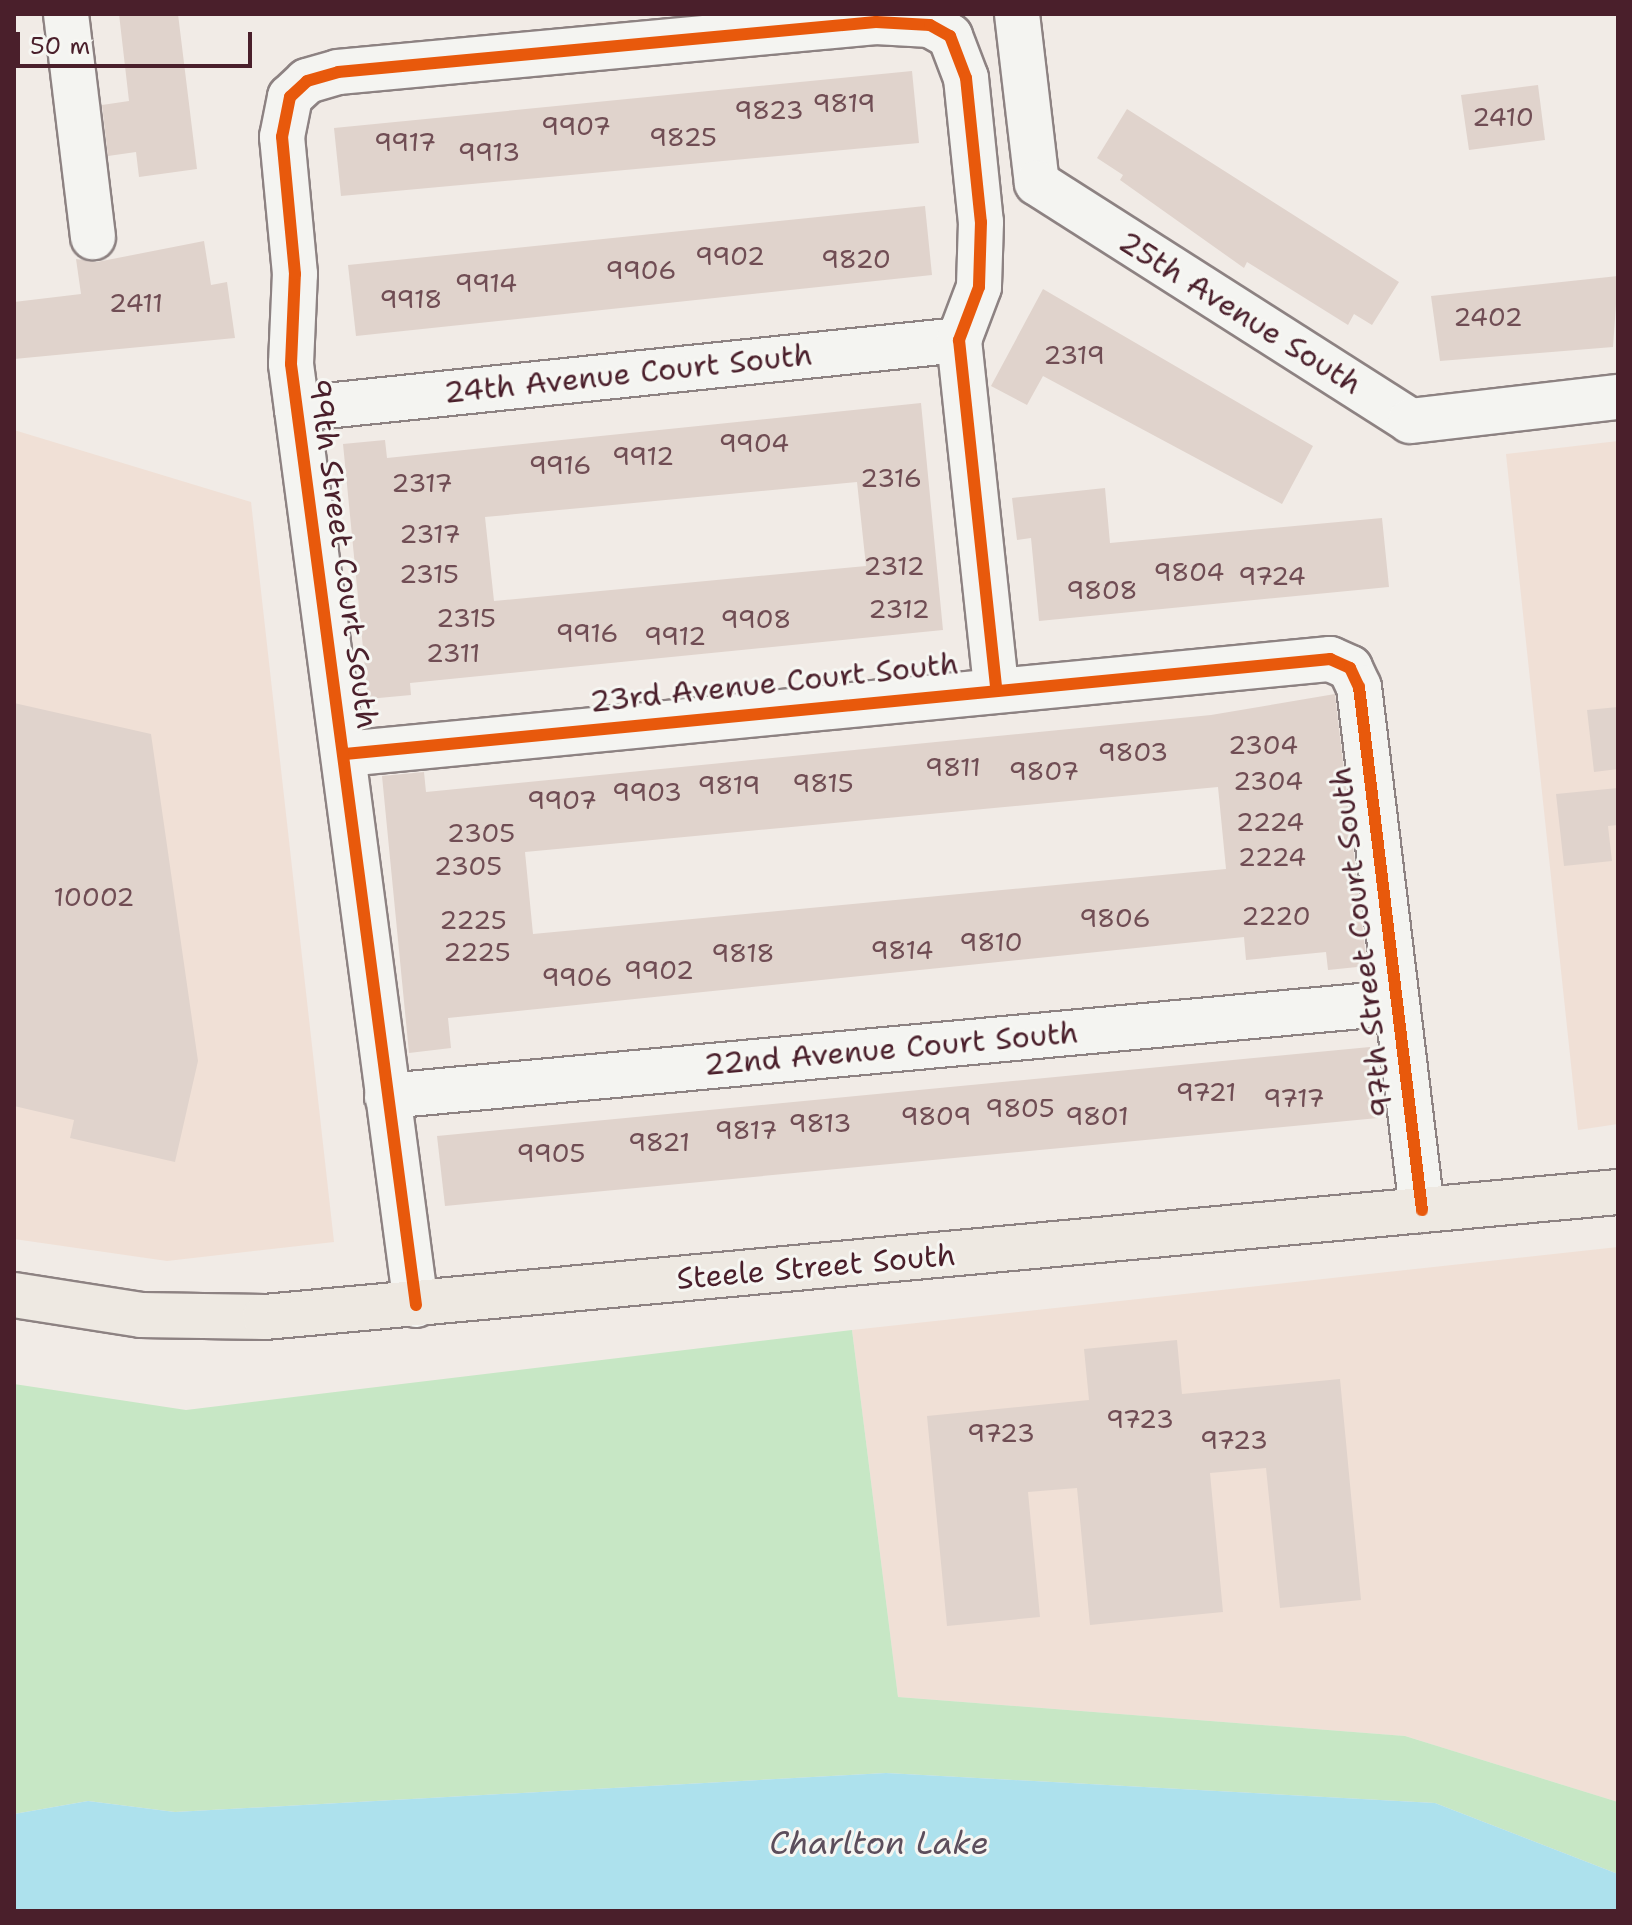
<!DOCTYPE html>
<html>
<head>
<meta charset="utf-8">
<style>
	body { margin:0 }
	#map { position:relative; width:1632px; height:1925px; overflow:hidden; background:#f1ebe6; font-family:"Shantell Sans",sans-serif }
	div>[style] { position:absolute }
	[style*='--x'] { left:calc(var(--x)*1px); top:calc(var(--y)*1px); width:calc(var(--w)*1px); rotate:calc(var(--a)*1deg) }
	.built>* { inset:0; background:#f0e0d6 }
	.green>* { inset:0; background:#c7e7c5 }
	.water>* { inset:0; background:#ade1ed }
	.building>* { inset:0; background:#e0d3cc }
	.roads { filter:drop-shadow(2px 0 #8d8282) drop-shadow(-2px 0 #8d8282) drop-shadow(0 2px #8d8282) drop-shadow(0 -2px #8d8282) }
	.minor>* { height:44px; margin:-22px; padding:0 22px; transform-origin:22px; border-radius:22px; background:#f4f4f1 }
	.major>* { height:44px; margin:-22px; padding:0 22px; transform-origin:22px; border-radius:22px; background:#eee9e2 }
	.cycleway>* { height:12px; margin:-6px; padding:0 6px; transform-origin:6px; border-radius:6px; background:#e8590c }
	span { translate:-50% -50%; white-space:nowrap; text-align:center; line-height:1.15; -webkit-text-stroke:6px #f6f6f2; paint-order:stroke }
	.number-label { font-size:26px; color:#704d54 }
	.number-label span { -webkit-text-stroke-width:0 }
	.street-label { font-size:30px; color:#4a1f2b }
	.water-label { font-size:32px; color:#5c4e5c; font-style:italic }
	.frame { position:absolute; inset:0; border:16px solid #4a1f2b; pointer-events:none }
	.scale { position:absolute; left:16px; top:32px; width:236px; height:36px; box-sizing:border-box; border:4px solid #4a1f2b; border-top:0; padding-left:10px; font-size:24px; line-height:28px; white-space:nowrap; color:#4a1f2b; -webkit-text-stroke:6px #f6f6f2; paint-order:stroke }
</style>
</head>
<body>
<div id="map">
	<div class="built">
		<i style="clip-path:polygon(14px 430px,251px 502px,334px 1242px,167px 1261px,14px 1239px)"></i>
		<i style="clip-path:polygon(1618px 441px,1618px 1124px,1578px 1130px,1506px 454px)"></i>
		<i style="clip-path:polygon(1618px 1247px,1618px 1802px,1405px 1736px,898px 1697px,852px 1330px)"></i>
	</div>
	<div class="green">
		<i style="clip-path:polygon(852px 1330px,898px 1697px,1405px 1736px,1618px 1802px,1618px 1874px,1435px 1803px,886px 1773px,175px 1812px,88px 1801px,14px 1814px,14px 1384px,186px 1410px)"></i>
	</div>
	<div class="water">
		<i style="clip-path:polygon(886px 1773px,1435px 1803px,1618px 1874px,1618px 1911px,14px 1911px,14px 1814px,88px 1801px,175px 1812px)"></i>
	</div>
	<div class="building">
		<i style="clip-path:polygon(119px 14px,178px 14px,197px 169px,139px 177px,136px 152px,108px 156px,102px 105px,129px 101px)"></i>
		<i style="clip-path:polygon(912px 71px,919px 143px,341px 196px,334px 128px)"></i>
		<i style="clip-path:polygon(1538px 85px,1545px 140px,1469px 150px,1461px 95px)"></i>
		<i style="clip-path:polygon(1127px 109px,1399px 282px,1372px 325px,1354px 314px,1348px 325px,1247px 262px,1244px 268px,1120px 180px,1123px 175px,1097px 158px)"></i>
		<i style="clip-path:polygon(925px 206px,932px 275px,356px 336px,348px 265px)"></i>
		<i style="clip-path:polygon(204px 241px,211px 285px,227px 282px,235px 338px,14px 359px,14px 302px,81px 294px,76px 259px,97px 262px)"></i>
		<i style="clip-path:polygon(1618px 276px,1613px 347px,1440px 361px,1431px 296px)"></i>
		<i style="clip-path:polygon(1043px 289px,1313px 446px,1282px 504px,1043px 376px,1027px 405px,991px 386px)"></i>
		<i style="clip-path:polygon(evenodd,921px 403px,943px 630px,410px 683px,411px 695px,368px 699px,343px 444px,385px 440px,387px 458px,921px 403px,857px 482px,866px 566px,494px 601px,485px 517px,857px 482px)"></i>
		<i style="clip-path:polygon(1105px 488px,1110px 543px,1382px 518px,1389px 587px,1039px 621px,1031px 538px,1017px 540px,1012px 498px)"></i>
		<i style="clip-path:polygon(evenodd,1335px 694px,1367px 966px,1328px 970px,1326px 952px,1246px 960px,1244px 937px,448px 1018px,451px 1048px,409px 1053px,382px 776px,424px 772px,426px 792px,1211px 715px,1335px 694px,1218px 787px,1226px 869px,533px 934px,525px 852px,1218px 787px)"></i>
		<i style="clip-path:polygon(14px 703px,151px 734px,198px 1061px,175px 1162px,70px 1138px,74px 1120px,14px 1106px)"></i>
		<i style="clip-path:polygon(1618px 707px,1618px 769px,1594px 772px,1587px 710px)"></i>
		<i style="clip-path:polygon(1618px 788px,1618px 825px,1608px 826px,1612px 861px,1564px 866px,1556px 794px)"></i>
		<i style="clip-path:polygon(1370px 1047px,1378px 1118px,445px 1206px,437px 1136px)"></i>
		<i style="clip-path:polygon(1177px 1340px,1182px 1394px,1340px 1379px,1361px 1600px,1280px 1608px,1266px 1468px,1210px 1473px,1223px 1612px,1090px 1625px,1077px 1488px,1028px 1492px,1040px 1617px,947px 1626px,927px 1416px,1089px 1400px,1084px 1349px)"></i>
	</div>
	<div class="roads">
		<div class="minor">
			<i style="--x:66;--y:14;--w:225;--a:83.1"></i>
			<i style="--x:1017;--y:14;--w:170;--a:83.3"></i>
			<i style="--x:1037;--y:183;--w:442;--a:32.5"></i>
			<i style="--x:1410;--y:421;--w:209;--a:-6.6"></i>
			<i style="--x:297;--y:409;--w:666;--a:-5.95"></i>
			<i style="--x:345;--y:754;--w:990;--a:-5.51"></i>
			<i style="--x:1330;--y:659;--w:22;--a:24"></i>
			<i style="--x:1350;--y:668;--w:21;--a:65"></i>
			<i style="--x:1359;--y:687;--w:527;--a:83.13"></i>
			<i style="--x:387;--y:1096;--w:1011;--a:-5.28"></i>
			<i style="--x:416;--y:1305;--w:949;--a:-97.57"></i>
			<i style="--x:291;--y:364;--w:90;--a:-87.5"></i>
			<i style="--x:295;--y:274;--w:138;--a:-95.4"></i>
			<i style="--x:282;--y:137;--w:41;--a:-78.7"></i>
			<i style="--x:290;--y:97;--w:23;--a:-43"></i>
			<i style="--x:307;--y:81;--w:32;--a:-16"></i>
			<i style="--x:338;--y:72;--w:540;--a:-5.31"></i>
			<i style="--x:876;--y:22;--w:54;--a:3.2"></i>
			<i style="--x:930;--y:25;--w:23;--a:29"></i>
			<i style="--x:950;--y:36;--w:45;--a:69.1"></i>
			<i style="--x:966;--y:78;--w:145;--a:84.1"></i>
			<i style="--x:981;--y:222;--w:65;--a:91.8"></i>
			<i style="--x:979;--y:287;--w:57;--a:110.7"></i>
			<i style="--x:959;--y:340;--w:348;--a:83.9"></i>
		</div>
		<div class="major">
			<i style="--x:14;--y:1295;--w:129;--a:8.9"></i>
			<i style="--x:141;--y:1315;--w:124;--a:0.9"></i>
			<i style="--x:265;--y:1317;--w:1359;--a:-5.28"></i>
		</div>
	</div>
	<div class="cycleway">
		<i style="--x:345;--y:754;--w:990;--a:-5.51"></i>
		<i style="--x:1330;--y:659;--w:22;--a:24"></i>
		<i style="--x:1350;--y:668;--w:21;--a:65"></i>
		<i style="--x:1359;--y:687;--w:527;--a:83.13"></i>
		<i style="--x:416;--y:1305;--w:949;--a:-97.57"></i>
		<i style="--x:291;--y:364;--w:90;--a:-87.5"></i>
		<i style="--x:295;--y:274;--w:138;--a:-95.4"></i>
		<i style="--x:282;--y:137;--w:41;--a:-78.7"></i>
		<i style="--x:290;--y:97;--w:23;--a:-43"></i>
		<i style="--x:307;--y:81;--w:32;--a:-16"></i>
		<i style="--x:338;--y:72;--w:540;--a:-5.31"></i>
		<i style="--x:876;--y:22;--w:54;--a:3.2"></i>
		<i style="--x:930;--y:25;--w:23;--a:29"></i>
		<i style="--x:950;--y:36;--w:45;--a:69.1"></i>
		<i style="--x:966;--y:78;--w:145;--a:84.1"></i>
		<i style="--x:981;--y:222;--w:65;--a:91.8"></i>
		<i style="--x:979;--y:287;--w:57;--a:110.7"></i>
		<i style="--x:959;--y:340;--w:348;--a:83.9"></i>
	</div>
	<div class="number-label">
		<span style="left:844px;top:103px">9819</span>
		<span style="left:769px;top:110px">9823</span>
		<span style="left:1503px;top:117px">2410</span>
		<span style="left:576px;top:126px">9907</span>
		<span style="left:683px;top:137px">9825</span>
		<span style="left:405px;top:142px">9917</span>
		<span style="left:489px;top:152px">9913</span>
		<span style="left:730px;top:256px">9902</span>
		<span style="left:856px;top:259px">9820</span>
		<span style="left:641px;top:270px">9906</span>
		<span style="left:486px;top:283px">9914</span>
		<span style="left:411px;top:299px">9918</span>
		<span style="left:136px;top:303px">2411</span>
		<span style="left:1488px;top:317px">2402</span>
		<span style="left:1074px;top:355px">2319</span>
		<span style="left:754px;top:443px">9904</span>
		<span style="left:643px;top:456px">9912</span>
		<span style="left:560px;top:465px">9916</span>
		<span style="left:891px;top:478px">2316</span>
		<span style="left:422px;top:483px">2317</span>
		<span style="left:430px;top:534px">2317</span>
		<span style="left:894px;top:566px">2312</span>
		<span style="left:1189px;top:572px">9804</span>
		<span style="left:429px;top:574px">2315</span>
		<span style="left:1272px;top:576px">9724</span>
		<span style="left:1102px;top:590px">9808</span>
		<span style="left:899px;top:609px">2312</span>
		<span style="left:466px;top:618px">2315</span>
		<span style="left:756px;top:619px">9908</span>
		<span style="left:587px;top:633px">9916</span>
		<span style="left:675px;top:636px">9912</span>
		<span style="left:453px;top:653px">2311</span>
		<span style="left:1263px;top:745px">2304</span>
		<span style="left:1133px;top:752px">9803</span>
		<span style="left:953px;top:767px">9811</span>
		<span style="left:1044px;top:771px">9807</span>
		<span style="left:1268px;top:781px">2304</span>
		<span style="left:823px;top:783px">9815</span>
		<span style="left:729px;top:785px">9819</span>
		<span style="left:647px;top:792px">9903</span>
		<span style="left:562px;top:800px">9907</span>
		<span style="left:1270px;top:822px">2224</span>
		<span style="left:481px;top:833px">2305</span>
		<span style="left:1272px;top:857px">2224</span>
		<span style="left:468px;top:866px">2305</span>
		<span style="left:94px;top:897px">10002</span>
		<span style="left:1276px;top:916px">2220</span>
		<span style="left:1115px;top:918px">9806</span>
		<span style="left:473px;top:920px">2225</span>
		<span style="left:991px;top:942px">9810</span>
		<span style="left:902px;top:950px">9814</span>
		<span style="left:477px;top:952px">2225</span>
		<span style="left:743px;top:953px">9818</span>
		<span style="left:659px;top:970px">9902</span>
		<span style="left:577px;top:977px">9906</span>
		<span style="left:1206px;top:1092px">9721</span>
		<span style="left:1294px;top:1098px">9717</span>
		<span style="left:1020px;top:1108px">9805</span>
		<span style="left:936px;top:1116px">9809</span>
		<span style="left:1097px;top:1116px">9801</span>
		<span style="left:820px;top:1123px">9813</span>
		<span style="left:746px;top:1130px">9817</span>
		<span style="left:659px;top:1142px">9821</span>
		<span style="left:551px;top:1153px">9905</span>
		<span style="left:1140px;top:1419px">9723</span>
		<span style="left:1001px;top:1433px">9723</span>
		<span style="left:1234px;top:1440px">9723</span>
	</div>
	<div class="street-label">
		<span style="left:1240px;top:313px;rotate:32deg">25th Avenue South</span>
		<span style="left:628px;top:374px;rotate:-6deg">24th Avenue Court South</span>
		<span style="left:343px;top:554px;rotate:82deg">99th Street Court South</span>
		<span style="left:774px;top:683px;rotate:-6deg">23rd Avenue Court South</span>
		<span style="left:1362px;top:942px;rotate:-97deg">97th Street Court South</span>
		<span style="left:891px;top:1049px;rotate:-5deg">22nd Avenue Court South</span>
		<span style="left:816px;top:1267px;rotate:-5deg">Steele Street South</span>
	</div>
	<div class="water-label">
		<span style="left:879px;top:1843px">Charlton Lake</span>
	</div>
	<div class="frame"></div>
	<div class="scale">50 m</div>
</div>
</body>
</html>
